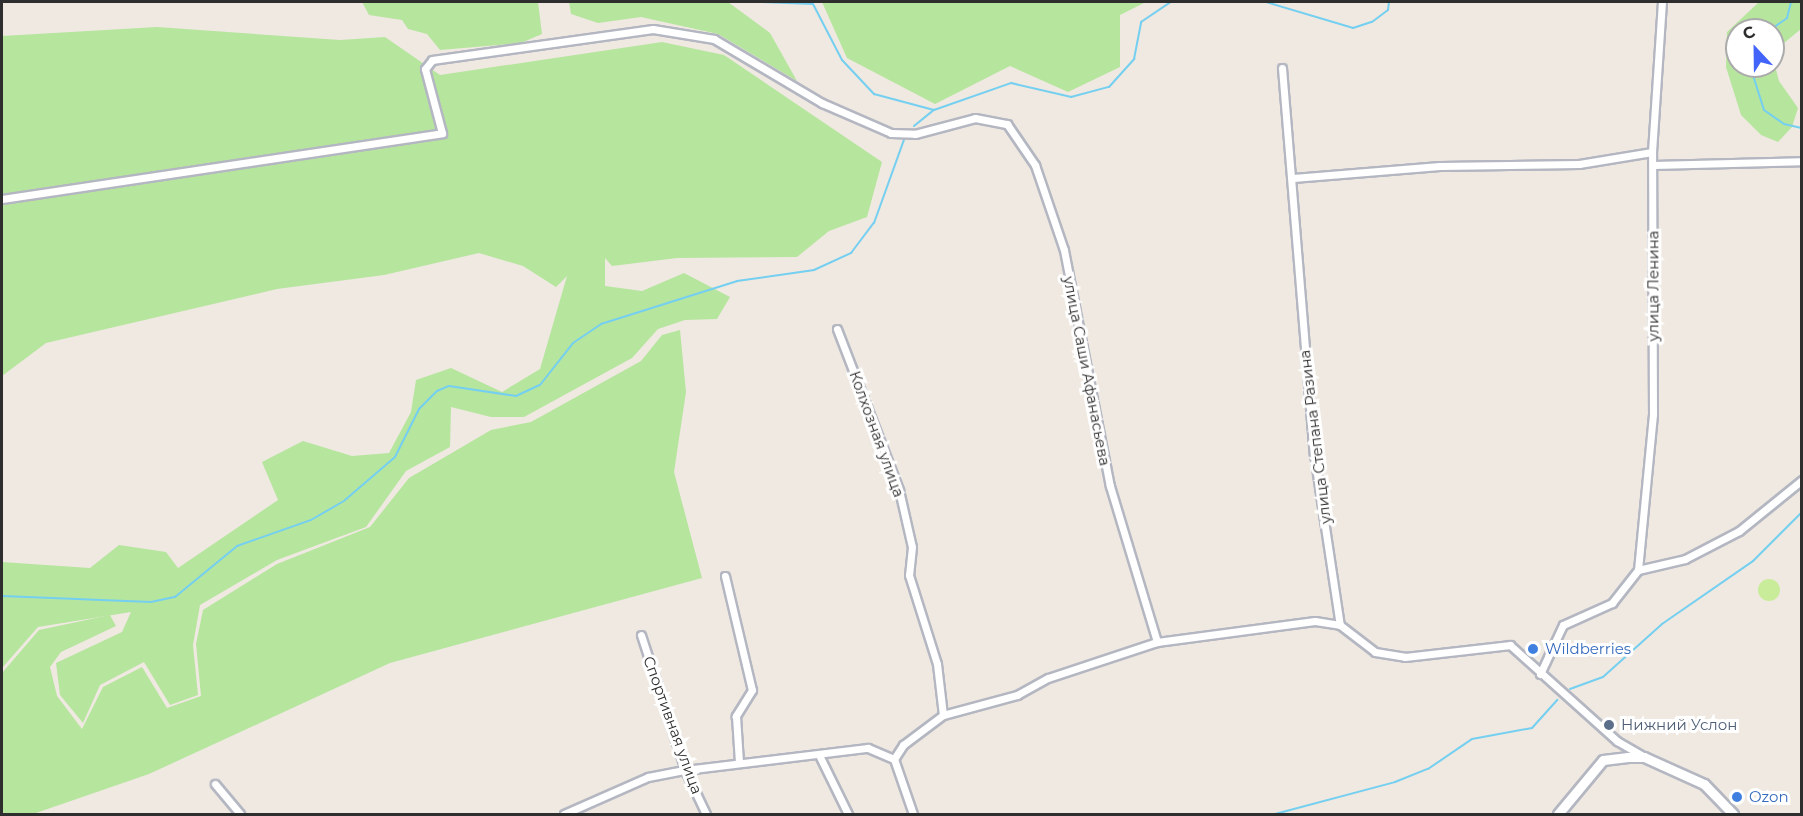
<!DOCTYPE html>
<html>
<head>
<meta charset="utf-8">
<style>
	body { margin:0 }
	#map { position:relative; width:1803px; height:816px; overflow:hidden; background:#efe9e1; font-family:Montserrat,sans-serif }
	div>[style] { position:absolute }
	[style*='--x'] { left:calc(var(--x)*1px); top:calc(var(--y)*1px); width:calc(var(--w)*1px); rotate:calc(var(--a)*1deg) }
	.green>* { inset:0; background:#b6e59e }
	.pitch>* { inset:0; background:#c9ec9a }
	.round { border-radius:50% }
	.stream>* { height:2px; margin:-1px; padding:0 1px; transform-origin:1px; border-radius:1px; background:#75cff0 }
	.roads { filter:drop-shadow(2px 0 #b4b7c1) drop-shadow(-2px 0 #b4b7c1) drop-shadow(0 2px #b4b7c1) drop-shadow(0 -2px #b4b7c1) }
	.street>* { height:7px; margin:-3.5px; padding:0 3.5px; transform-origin:3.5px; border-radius:3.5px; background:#fff }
	.secondary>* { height:9px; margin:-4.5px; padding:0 4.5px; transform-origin:4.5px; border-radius:4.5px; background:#fff }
	.dots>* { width:16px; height:16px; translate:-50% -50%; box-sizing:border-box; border:3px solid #fff; border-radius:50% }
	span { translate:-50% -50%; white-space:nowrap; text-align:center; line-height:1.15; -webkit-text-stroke:6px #fff; paint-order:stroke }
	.street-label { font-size:15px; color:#2e2e2e }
	.shop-label { font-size:15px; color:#366cbe }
	.left { translate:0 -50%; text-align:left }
	.service-label { font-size:15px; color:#4e5e75 }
	.frame { position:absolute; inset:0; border:3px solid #2e2e2e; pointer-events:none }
	.north { position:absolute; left:1725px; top:18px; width:60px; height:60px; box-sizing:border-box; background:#fff; border:2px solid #ababab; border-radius:50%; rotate:338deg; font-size:16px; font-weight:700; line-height:24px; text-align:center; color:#2e2e2e }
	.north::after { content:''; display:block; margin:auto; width:21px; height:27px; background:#4264fb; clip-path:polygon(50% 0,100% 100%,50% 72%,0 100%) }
</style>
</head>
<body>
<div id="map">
	<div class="green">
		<i style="clip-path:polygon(362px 2px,538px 2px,542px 34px,521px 43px,440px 50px,427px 34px,408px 29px,402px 20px,369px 15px)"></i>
		<i style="clip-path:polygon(569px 2px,728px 2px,770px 33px,797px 81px,718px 34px,641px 17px,598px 23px,571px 14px)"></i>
		<i style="clip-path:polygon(822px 2px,1146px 2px,1120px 15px,1120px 67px,1068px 92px,1010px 66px,935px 104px,847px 58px)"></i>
		<i style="clip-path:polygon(evenodd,1759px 2px,1801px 2px,1801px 29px,1784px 43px,1774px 62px,1779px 81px,1798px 108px,1792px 127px,1778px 142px,1761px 135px,1741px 115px,1726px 67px,1727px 32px,1759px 2px,1737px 30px,1773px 30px,1773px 66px,1737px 66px,1737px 30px)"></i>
		<i style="clip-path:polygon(157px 27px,340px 40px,385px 37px,440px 75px,662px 42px,724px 55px,882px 162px,867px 217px,829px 231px,797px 257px,677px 258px,612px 266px,605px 258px,605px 286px,642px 291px,684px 273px,730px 297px,717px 319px,685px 320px,658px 329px,632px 358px,524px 417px,491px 417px,451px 407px,450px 447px,406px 471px,366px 527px,277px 560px,200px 605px,193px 645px,198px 695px,170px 705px,144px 662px,100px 685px,83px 723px,60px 695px,56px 663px,122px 632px,131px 612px,38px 627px,2px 668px,2px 562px,90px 568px,119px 545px,166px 552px,178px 568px,278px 500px,262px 462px,303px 441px,352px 456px,389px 453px,411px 412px,416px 380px,451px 368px,502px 392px,540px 369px,567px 276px,556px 287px,523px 266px,479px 253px,384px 275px,277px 289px,46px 343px,2px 376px,2px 36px)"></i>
		<i style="clip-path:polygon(680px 330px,686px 392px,674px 472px,702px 578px,390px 663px,149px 774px,33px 814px,2px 814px,2px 673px,39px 630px,110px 615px,116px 626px,61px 652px,50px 667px,57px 696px,82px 729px,103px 687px,142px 667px,167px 708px,201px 696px,196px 644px,203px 610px,277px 564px,370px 527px,409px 478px,491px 430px,531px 422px,641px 361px,662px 335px)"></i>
	</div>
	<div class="pitch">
		<i class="round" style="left:1758px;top:579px;width:22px;height:22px"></i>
	</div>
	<div class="stream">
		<i style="--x:761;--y:2;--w:52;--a:2.2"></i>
		<i style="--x:813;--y:4;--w:63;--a:62.6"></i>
		<i style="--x:842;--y:60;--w:47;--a:46.7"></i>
		<i style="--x:874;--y:94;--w:62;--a:14.9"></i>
		<i style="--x:934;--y:110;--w:82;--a:-19.3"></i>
		<i style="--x:1011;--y:83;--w:62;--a:13.1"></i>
		<i style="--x:1071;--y:97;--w:39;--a:-15"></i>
		<i style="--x:1109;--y:87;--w:38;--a:-48"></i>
		<i style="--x:1134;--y:59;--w:38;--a:-79"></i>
		<i style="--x:1141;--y:22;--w:36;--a:-34"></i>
		<i style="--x:1266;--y:2;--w:91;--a:16.6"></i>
		<i style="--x:1353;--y:28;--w:20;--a:-18"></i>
		<i style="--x:1372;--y:22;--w:20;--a:-37"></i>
		<i style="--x:1388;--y:10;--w:8;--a:-83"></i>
		<i style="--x:1770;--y:30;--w:21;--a:-35"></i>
		<i style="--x:1787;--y:18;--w:16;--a:-76"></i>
		<i style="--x:1750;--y:66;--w:46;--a:72.3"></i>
		<i style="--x:1764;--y:110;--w:24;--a:35"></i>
		<i style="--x:1784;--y:124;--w:18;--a:13"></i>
		<i style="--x:914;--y:126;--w:26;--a:-39"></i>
		<i style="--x:2;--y:596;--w:149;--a:2.3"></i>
		<i style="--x:151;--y:602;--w:25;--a:-12"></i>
		<i style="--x:175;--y:597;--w:80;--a:-39.4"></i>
		<i style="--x:237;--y:546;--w:78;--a:-19.4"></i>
		<i style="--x:311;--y:520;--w:39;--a:-30"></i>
		<i style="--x:345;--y:500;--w:66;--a:-40.7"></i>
		<i style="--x:395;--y:457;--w:54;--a:-63.4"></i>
		<i style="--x:419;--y:409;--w:25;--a:-45"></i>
		<i style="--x:437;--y:391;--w:13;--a:-23"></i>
		<i style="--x:449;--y:386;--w:68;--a:8.5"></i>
		<i style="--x:516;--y:396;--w:26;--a:-25"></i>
		<i style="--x:540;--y:385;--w:53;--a:-51.8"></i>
		<i style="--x:573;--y:343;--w:34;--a:-34"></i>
		<i style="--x:601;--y:324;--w:143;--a:-17.5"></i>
		<i style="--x:737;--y:281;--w:78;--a:-8.1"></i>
		<i style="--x:814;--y:270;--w:41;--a:-24.7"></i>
		<i style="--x:851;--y:253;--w:38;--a:-53"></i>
		<i style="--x:874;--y:223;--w:91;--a:-70.2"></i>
		<i style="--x:1570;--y:689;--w:35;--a:-20"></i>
		<i style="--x:1603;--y:677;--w:79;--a:-41.9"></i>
		<i style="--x:1662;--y:624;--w:111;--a:-34.7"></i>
		<i style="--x:1753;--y:561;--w:69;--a:-45"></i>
		<i style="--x:1275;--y:814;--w:124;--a:-14.9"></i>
		<i style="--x:1395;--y:782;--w:35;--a:-22"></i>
		<i style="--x:1428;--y:769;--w:53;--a:-34.3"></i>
		<i style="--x:1472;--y:739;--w:61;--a:-10.4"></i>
		<i style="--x:1532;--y:728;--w:38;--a:-48"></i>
	</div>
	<div class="roads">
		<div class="street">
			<i style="--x:1282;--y:68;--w:387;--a:85.3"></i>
			<i style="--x:1314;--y:454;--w:173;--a:81.4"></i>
			<i style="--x:1340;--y:625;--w:44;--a:37.6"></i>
			<i style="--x:1375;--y:652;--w:30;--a:9"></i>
			<i style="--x:1405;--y:657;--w:106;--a:-6.5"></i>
			<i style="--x:1510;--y:645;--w:144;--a:41.9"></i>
			<i style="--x:1617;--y:741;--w:30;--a:30"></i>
			<i style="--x:1653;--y:165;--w:149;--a:-1.5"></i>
			<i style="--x:1293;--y:178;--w:147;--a:-4.7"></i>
			<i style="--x:1440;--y:166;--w:139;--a:-0.8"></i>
			<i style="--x:1579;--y:164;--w:74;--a:-9.3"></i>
			<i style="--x:2;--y:199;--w:445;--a:-8.5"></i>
			<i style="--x:442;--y:133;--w:66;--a:-104.9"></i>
			<i style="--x:425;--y:69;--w:11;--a:-52"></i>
			<i style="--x:432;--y:60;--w:223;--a:-8"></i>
			<i style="--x:653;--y:29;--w:62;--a:9.3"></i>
			<i style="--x:714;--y:39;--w:126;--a:30.7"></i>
			<i style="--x:822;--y:103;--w:75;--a:23.5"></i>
			<i style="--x:891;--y:133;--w:24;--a:2"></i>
			<i style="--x:915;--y:134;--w:62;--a:-14.9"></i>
			<i style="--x:975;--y:118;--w:33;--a:11"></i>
			<i style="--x:1007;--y:124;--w:50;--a:55.7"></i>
			<i style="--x:1035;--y:165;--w:90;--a:71.2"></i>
			<i style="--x:1064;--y:250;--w:240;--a:79"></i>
			<i style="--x:1110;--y:486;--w:163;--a:73.2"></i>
			<i style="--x:837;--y:329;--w:173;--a:68.9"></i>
			<i style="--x:899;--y:490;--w:58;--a:77.2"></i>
			<i style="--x:912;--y:547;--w:28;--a:96"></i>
			<i style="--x:909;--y:575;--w:93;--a:72.5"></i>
			<i style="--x:937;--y:664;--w:51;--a:83.3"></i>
			<i style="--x:1638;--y:570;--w:48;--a:-13.2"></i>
			<i style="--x:1685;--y:559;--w:61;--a:-27.4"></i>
			<i style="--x:1739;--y:531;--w:81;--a:-39"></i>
			<i style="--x:725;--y:576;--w:117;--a:76.7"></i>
			<i style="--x:752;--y:690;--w:31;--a:122"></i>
			<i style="--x:736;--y:716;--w:46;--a:86.3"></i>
			<i style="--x:641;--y:635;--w:142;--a:71.9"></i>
			<i style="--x:685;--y:770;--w:49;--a:64.5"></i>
			<i style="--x:1540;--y:674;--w:54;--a:-64.9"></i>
			<i style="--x:1563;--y:625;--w:54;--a:-24.2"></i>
			<i style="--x:1612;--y:603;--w:42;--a:-51.8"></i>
			<i style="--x:1638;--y:570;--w:157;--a:-84.5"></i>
			<i style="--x:1653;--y:414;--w:262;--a:-90.2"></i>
			<i style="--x:1652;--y:152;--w:150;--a:-86.2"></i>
			<i style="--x:820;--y:757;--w:64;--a:63.8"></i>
			<i style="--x:894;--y:759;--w:58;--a:70.9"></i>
			<i style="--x:215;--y:784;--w:39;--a:50"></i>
			<i style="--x:564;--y:814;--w:92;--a:-23.8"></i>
			<i style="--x:648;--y:777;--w:38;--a:-11"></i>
			<i style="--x:685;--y:770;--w:184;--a:-6.9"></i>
			<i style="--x:868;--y:748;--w:28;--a:23"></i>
			<i style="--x:894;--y:759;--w:17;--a:-57"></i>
			<i style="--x:903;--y:745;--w:50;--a:-36.9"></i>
			<i style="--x:943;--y:715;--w:77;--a:-15.1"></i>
			<i style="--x:1017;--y:695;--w:35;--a:-29"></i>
			<i style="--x:1048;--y:678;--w:115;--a:-18.3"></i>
			<i style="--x:1157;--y:642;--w:159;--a:-7.6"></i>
			<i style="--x:1315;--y:621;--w:25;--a:9"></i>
		</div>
		<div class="secondary">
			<i style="--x:1558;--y:814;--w:70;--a:-50.2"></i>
			<i style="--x:1603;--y:760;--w:25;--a:-7"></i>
			<i style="--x:1628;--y:757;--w:16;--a:0"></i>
			<i style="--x:1644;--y:757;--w:66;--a:24.2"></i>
			<i style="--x:1704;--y:784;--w:42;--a:46"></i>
		</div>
	</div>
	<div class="dots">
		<i style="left:1533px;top:649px;background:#3f7fe0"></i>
		<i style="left:1609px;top:725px;background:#5c6f8a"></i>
		<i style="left:1737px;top:797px;background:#3f7fe0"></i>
	</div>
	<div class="street-label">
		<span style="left:1653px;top:286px;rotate:-90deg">улица Ленина</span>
		<span style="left:1087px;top:371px;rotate:79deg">улица Саши Афанасьева</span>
		<span style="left:877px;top:434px;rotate:70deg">Колхозная улица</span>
		<span style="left:1315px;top:437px;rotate:-97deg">улица Степана Разина</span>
		<span style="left:673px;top:725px;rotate:70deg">Спортивная улица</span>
	</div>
	<div class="shop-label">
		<span class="left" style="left:1545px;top:649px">Wildberries</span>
		<span class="left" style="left:1749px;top:797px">Ozon</span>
	</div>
	<div class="service-label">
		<span class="left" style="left:1621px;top:725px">Нижний Услон</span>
	</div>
	<div class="frame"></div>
	<div class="north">С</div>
</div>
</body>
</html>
